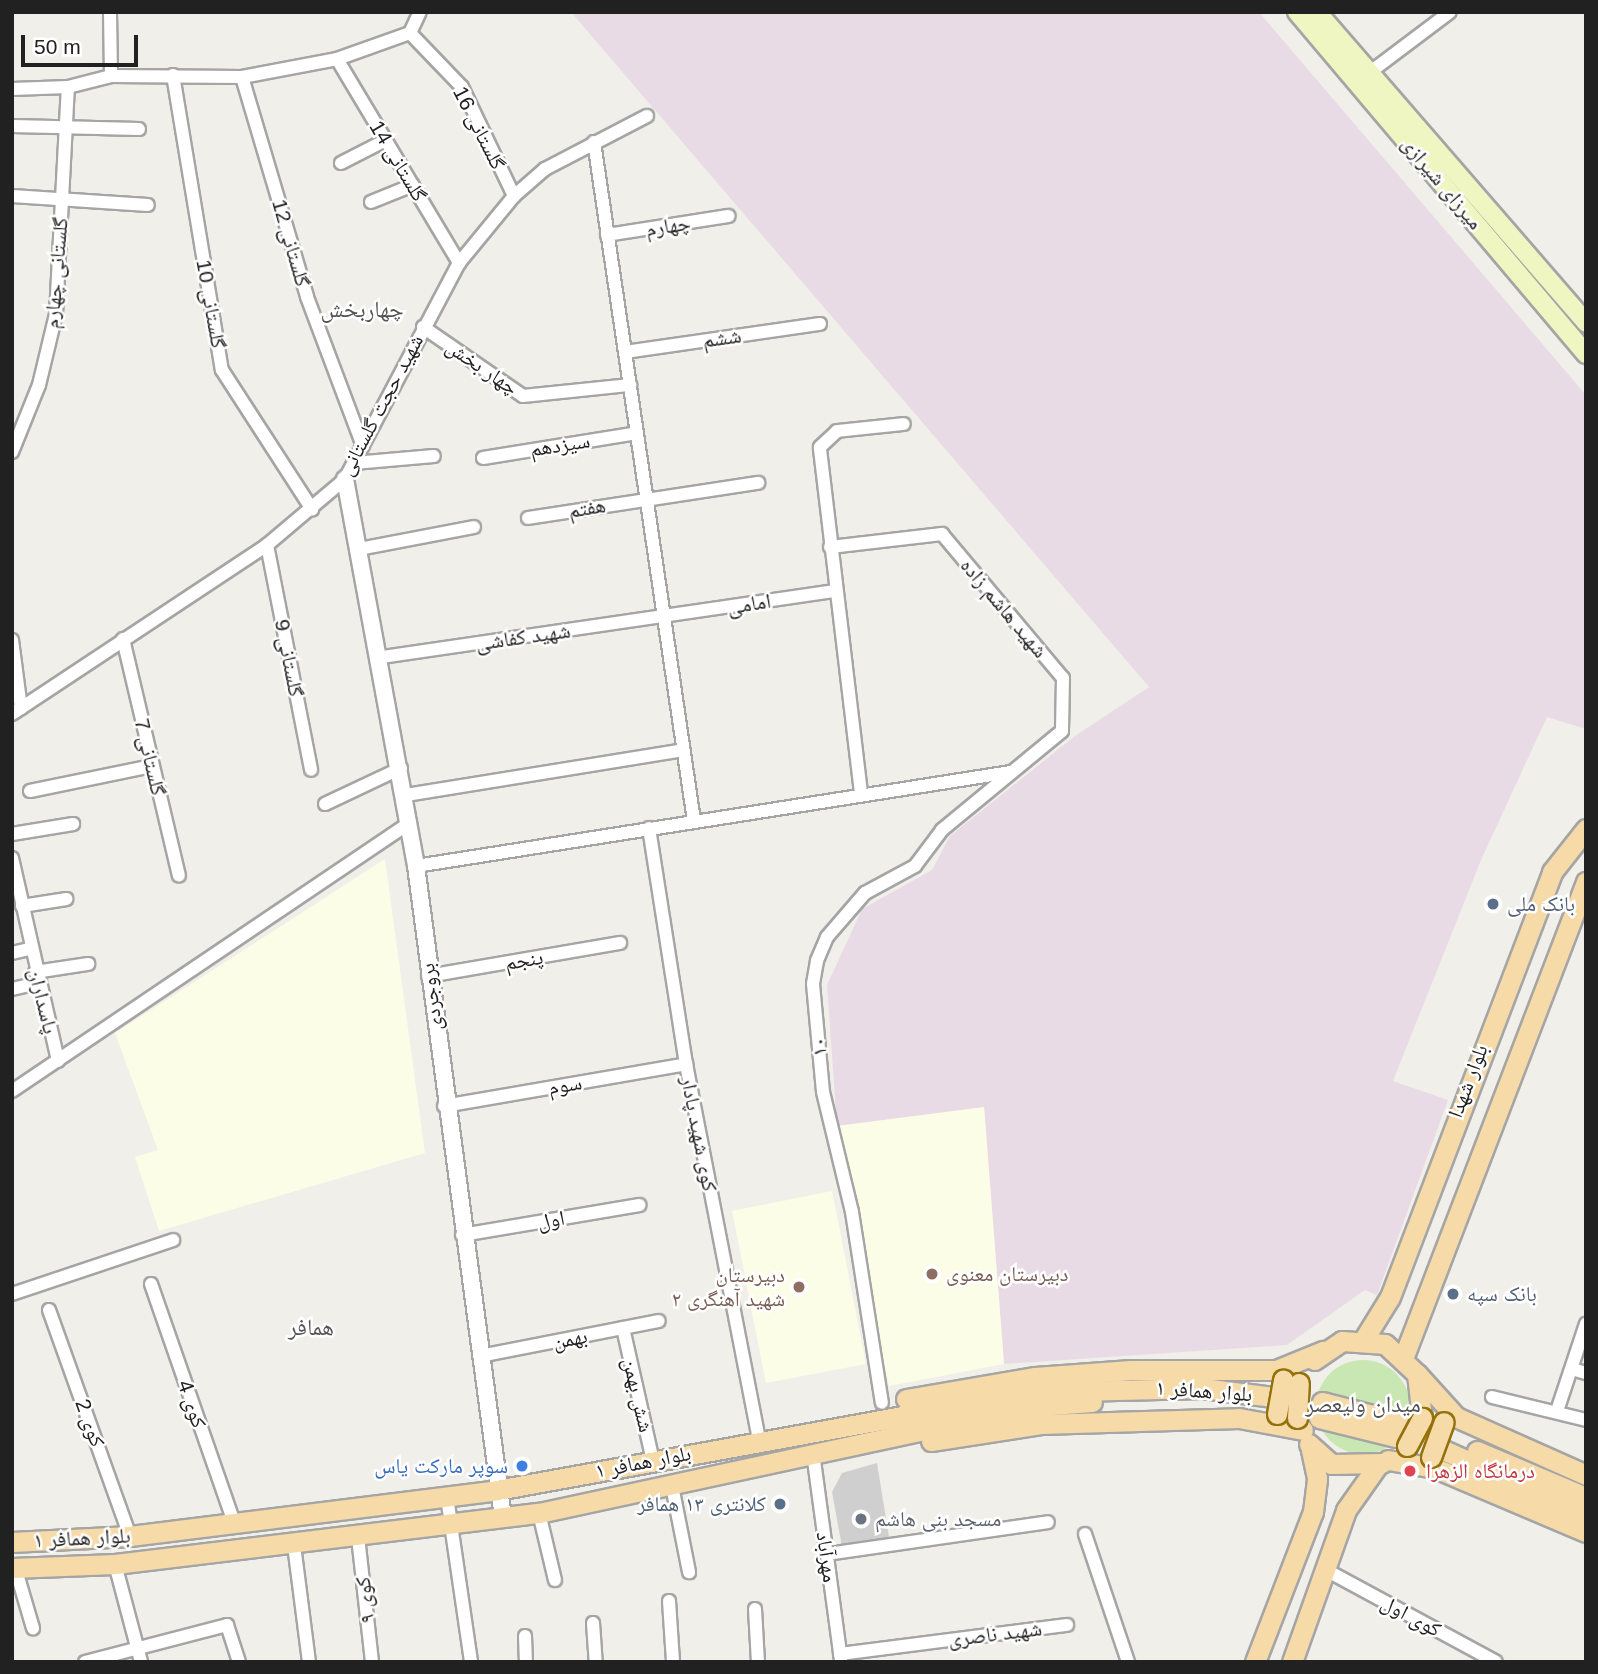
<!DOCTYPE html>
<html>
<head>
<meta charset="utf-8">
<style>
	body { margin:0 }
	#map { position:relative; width:1598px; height:1674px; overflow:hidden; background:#f1efe9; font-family:Arial,"Noto Naskh Arabic",sans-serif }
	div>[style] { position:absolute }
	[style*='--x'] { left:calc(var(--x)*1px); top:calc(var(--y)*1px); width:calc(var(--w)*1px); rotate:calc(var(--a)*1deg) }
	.industrial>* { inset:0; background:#e9dbe6 }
	.education>* { inset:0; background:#fbfde6 }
	.religious>* { inset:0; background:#cfcfcf }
	.grass>* { inset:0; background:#c9e7b3 }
	.round { border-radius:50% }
	.roads { filter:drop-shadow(2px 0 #a5a5a5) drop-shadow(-2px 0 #a5a5a5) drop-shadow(0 2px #a5a5a5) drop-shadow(0 -2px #a5a5a5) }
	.minor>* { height:12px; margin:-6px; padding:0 6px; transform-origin:6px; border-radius:6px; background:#fff }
	.tertiary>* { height:16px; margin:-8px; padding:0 8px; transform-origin:8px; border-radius:8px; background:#fff }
	.secondary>* { height:18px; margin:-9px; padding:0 9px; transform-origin:9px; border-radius:9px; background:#eff6c2 }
	.primary>* { height:19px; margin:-9.5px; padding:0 9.5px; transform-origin:9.5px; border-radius:9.5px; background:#f6dba9 }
	.bridges { filter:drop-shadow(2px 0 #94710b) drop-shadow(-2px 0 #94710b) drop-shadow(0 2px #94710b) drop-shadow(0 -2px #94710b) }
	.primary-bridge>* { height:19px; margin:-9.5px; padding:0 9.5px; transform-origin:9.5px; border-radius:9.5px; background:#f6dba9 }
	.dots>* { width:19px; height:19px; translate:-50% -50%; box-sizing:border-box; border:4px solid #fff; border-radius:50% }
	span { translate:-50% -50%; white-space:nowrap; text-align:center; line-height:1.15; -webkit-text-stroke:5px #fff; paint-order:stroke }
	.street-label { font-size:21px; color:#212121 }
	.service-label { font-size:21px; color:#4e5e75 }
	.left { translate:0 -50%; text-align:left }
	.right { translate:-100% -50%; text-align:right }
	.education-label { font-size:21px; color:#785e54 }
	.shop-label { font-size:21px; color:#366cbe }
	.health-label { font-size:21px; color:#be3a42 }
	.worship-label { font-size:21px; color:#5b616d }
	.neighbourhood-label { font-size:23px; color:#545454 }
	.frame { position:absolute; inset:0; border:14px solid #212121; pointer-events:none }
	.scale { position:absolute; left:21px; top:35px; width:117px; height:32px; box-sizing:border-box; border:4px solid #212121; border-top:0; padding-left:9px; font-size:21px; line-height:24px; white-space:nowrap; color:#212121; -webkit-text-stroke:5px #fff; paint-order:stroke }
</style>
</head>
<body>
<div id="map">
	<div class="industrial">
		<i style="clip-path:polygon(571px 12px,1259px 12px,1586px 395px,1586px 729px,1547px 717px,1481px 860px,1393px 1081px,1448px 1100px,1377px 1295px,1365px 1290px,1287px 1345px,1004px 1364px,984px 1108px,837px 1126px,827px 985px,862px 909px,932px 870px,950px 836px,1075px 736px,1149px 687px)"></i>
	</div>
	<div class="education">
		<i style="clip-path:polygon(385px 859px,425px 1153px,159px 1231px,135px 1157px,158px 1150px,115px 1033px)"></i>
		<i style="clip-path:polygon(984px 1107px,1004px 1364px,889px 1386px,837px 1126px)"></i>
		<i style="clip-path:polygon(832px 1191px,866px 1364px,766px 1383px,732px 1211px)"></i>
	</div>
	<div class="religious">
		<i style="clip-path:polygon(877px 1463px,889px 1537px,842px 1547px,832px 1492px,842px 1473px)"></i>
	</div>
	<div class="grass">
		<i class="round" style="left:1316px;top:1360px;width:94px;height:94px"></i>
	</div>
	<div class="roads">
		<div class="minor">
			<i style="--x:110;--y:12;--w:64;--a:89.1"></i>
			<i style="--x:410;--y:33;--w:75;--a:46.1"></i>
			<i style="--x:462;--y:87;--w:121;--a:64.5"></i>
			<i style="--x:410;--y:33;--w:23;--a:-65"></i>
			<i style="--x:337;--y:59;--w:238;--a:59.1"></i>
			<i style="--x:1369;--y:73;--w:101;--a:-37"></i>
			<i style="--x:173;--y:75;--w:299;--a:80.6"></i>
			<i style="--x:222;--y:370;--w:166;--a:57.1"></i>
			<i style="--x:242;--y:77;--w:229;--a:73.5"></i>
			<i style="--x:307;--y:297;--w:159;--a:69.4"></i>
			<i style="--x:12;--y:89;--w:56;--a:-2"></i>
			<i style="--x:68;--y:87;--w:44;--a:-14.3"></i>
			<i style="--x:111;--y:76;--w:131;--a:0.4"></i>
			<i style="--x:242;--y:77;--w:97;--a:-10.7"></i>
			<i style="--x:337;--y:59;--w:77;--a:-19.6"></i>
			<i style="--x:12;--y:126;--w:127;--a:1.4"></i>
			<i style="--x:594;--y:142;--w:686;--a:81.62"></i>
			<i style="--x:341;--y:163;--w:51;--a:-27.1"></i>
			<i style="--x:12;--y:196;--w:136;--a:3.8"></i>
			<i style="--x:371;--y:202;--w:45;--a:-22"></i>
			<i style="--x:607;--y:235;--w:123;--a:-8.9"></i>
			<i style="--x:423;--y:327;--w:121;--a:34.6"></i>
			<i style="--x:523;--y:396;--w:108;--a:-5.9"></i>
			<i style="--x:625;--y:352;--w:197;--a:-8.2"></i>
			<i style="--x:12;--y:452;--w:72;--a:-68.1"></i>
			<i style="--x:39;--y:385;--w:73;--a:-76.5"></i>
			<i style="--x:56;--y:314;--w:227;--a:-87"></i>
			<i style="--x:483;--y:458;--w:156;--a:-9.2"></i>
			<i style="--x:354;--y:463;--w:80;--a:-5"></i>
			<i style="--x:528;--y:518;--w:233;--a:-8.7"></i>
			<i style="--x:267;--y:545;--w:229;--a:78.9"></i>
			<i style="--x:830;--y:547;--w:113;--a:-6.6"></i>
			<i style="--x:942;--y:534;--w:188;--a:50"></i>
			<i style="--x:1063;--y:678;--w:53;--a:91.1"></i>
			<i style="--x:1062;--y:731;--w:156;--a:140.5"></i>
			<i style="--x:942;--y:830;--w:45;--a:126.9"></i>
			<i style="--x:915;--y:866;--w:57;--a:151.6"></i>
			<i style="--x:865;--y:893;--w:58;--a:130.8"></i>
			<i style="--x:827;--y:937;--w:26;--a:113"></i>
			<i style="--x:817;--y:961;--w:23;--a:100"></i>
			<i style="--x:813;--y:984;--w:108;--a:84.7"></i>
			<i style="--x:823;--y:1092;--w:123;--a:76.4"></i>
			<i style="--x:852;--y:1212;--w:193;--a:81.1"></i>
			<i style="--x:359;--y:549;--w:117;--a:-10.8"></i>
			<i style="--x:123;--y:639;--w:243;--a:76.7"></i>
			<i style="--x:12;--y:640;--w:69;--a:82.5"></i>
			<i style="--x:382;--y:657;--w:457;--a:-8.3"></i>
			<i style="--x:12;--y:714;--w:306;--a:-33.5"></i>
			<i style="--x:267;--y:545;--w:102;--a:-40.2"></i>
			<i style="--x:345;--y:479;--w:244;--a:-62.2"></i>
			<i style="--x:459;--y:263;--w:87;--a:-50.6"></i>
			<i style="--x:514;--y:196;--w:41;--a:-41.1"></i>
			<i style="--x:545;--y:169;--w:115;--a:-27.5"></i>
			<i style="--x:30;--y:791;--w:125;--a:-11.6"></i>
			<i style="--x:861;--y:793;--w:348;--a:-96.8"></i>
			<i style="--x:820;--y:447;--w:23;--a:-43"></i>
			<i style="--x:837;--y:431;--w:67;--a:-6"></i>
			<i style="--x:406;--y:795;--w:281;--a:-9.2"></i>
			<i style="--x:325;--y:804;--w:84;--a:-25.3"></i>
			<i style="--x:649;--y:828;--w:239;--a:81.1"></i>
			<i style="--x:686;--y:1064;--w:382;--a:79"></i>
			<i style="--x:12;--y:834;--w:62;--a:-9.3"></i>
			<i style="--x:12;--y:858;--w:208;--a:77.2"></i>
			<i style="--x:416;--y:866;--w:602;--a:-8.98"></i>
			<i style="--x:22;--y:906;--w:45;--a:-9"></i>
			<i style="--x:12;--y:953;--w:18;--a:-13"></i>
			<i style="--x:35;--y:972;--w:54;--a:-8.6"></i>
			<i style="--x:428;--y:976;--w:195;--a:-9.8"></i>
			<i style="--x:12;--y:989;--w:26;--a:-13"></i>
			<i style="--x:12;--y:1091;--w:480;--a:-34"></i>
			<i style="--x:444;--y:1106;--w:246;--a:-9.8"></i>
			<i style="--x:462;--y:1235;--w:180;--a:-9.6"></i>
			<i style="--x:151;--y:1284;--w:253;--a:70.8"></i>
			<i style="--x:12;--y:1294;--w:170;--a:-18.5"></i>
			<i style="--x:49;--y:1310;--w:240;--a:70.3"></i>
			<i style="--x:623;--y:1328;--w:136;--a:77.3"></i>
			<i style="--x:480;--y:1356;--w:182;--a:-11.1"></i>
			<i style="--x:1572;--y:1369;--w:15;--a:16"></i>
			<i style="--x:1492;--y:1397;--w:97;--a:13.7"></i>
			<i style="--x:1557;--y:1411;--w:92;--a:-71.6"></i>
			<i style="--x:813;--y:1453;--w:210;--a:82.3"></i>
			<i style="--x:672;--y:1486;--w:88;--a:78.8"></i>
			<i style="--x:447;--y:1497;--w:167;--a:81.7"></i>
			<i style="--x:539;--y:1513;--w:69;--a:76.6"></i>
			<i style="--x:1085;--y:1534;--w:135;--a:71.4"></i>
			<i style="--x:358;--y:1537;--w:126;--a:83.6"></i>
			<i style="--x:294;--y:1545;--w:118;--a:82.7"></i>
			<i style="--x:827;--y:1554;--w:223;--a:-8.2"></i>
			<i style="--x:115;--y:1564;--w:101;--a:75.1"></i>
			<i style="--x:15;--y:1567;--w:64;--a:73.6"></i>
			<i style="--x:1326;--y:1570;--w:193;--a:28.4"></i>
			<i style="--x:669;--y:1601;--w:61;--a:86.2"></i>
			<i style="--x:755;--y:1609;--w:53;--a:86.8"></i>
			<i style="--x:593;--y:1623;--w:39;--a:86"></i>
			<i style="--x:525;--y:1636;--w:26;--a:88"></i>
			<i style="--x:840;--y:1654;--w:229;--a:-7.3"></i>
			<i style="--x:85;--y:1662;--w:147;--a:-14.6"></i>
			<i style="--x:227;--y:1625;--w:39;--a:72"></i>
		</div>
		<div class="tertiary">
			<i style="--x:345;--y:479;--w:393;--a:79.6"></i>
			<i style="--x:416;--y:866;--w:658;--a:82.4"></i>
		</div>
		<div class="secondary">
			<i style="--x:1297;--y:12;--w:448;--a:49.8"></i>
			<i style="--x:1317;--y:12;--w:411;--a:49.1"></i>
		</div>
		<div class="primary">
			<i style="--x:1364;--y:1339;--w:49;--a:-58.2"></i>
			<i style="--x:1390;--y:1297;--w:455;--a:-69.1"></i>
			<i style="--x:1552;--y:872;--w:55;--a:-51.7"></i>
			<i style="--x:1404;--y:1356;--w:508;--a:-68.99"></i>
			<i style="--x:1314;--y:1360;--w:34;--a:-34"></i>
			<i style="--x:1342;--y:1341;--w:43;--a:4"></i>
			<i style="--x:1385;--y:1344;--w:44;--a:43.2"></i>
			<i style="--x:1417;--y:1374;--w:44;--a:83.5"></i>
			<i style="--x:1417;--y:1374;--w:58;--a:47.8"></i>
			<i style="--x:1456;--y:1417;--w:142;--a:24"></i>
			<i style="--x:906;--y:1399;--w:131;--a:-9.7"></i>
			<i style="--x:1035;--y:1377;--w:96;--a:-4.2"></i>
			<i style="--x:1131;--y:1370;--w:145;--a:0"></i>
			<i style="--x:1276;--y:1370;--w:51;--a:-22"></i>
			<i style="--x:1322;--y:1402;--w:84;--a:14.5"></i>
			<i style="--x:1319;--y:1418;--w:78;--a:14"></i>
			<i style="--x:931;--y:1441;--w:111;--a:-8.8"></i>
			<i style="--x:1041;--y:1424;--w:198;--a:-1.7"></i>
			<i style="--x:1239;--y:1418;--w:65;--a:10.6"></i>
			<i style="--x:1309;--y:1444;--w:30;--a:42"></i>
			<i style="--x:1331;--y:1464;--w:51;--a:-1.1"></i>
			<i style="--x:1439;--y:1448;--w:161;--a:24.2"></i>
			<i style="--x:1477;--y:1451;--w:118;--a:22.9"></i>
			<i style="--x:1388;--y:1460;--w:48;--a:9.7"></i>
			<i style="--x:1435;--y:1468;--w:164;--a:23"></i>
			<i style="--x:12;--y:1542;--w:118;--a:-2.9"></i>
			<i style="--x:130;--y:1536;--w:370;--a:-7.1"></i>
			<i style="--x:497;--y:1490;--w:546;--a:-10.34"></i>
			<i style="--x:1034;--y:1392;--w:168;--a:-1.4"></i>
			<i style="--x:1202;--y:1388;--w:72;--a:7.2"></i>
			<i style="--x:12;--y:1568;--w:103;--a:-2.2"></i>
			<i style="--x:115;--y:1564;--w:427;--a:-6.9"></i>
			<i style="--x:539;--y:1513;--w:508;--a:-12.15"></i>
			<i style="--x:1036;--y:1406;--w:56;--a:-4.1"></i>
			<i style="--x:1255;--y:1662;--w:161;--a:-68.9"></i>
			<i style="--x:1313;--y:1512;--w:34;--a:-83"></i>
			<i style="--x:1317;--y:1478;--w:30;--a:-102"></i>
			<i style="--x:1292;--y:1662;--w:161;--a:-70.4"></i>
			<i style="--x:1346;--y:1510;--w:54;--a:-54.8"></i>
		</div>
	</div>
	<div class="bridges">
		<div class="primary-bridge">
			<i style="--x:1277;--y:1414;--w:35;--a:-80"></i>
			<i style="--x:1297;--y:1418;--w:35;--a:-87"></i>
			<i style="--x:1407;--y:1446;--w:32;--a:-62"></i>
			<i style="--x:1431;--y:1457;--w:37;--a:-70"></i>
		</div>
	</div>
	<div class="dots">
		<i style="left:1493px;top:904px;background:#5c6f8a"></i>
		<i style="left:932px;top:1274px;background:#8d6e63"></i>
		<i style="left:799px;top:1287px;background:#8d6e63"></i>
		<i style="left:1453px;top:1294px;background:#5c6f8a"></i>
		<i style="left:522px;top:1466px;background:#3f7fe0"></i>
		<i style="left:1410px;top:1471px;background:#e0444e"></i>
		<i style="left:780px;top:1504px;background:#5c6f8a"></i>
		<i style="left:861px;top:1519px;background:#6b7280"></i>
	</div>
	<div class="street-label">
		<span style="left:479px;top:128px;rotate:63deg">گلستانی 16</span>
		<span style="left:398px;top:161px;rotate:59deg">گلستانی 14</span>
		<span style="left:1442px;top:183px;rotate:50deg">میرزای شیرازی</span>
		<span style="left:668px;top:226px;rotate:-9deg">چهارم</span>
		<span style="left:291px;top:243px;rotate:74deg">گلستانی 12</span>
		<span style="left:56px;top:273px;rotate:-85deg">گلستانی چهارم</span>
		<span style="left:211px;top:304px;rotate:80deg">گلستانی 10</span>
		<span style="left:722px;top:338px;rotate:-8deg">ششم</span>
		<span style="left:482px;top:367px;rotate:34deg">چهار بخش</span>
		<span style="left:381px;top:405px;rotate:-62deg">شهید حجت گلستانی</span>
		<span style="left:560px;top:445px;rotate:-9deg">سیزدهم</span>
		<span style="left:587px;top:508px;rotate:-10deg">هفتم</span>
		<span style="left:749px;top:604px;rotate:-9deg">امامی</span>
		<span style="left:1004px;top:608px;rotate:50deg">شهید هاشم زاده</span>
		<span style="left:523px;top:637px;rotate:-8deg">شهید کفاشی</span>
		<span style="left:289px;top:658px;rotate:79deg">گلستانی 9</span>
		<span style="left:150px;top:757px;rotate:77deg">گلستانی 7</span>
		<span style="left:524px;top:960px;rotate:-10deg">پنجم</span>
		<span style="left:431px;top:997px;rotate:-97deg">بروجردی</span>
		<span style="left:43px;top:1001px;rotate:76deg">پاسداران</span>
		<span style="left:819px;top:1047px;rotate:-95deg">۱۰</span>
		<span style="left:1468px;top:1081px;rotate:-69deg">بلوار شهدا</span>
		<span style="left:565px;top:1085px;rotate:-10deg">سوم</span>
		<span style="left:699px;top:1134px;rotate:79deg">کوی شهید پادار</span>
		<span style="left:551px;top:1220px;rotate:-10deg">اول</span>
		<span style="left:570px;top:1339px;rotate:-11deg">بهمن</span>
		<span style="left:1204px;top:1391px;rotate:4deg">بلوار همافر ۱</span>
		<span style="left:638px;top:1395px;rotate:77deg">شش بهمن</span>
		<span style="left:192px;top:1404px;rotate:71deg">کوی 4</span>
		<span style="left:90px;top:1423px;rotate:70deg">کوی 2</span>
		<span style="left:643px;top:1462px;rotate:-11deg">بلوار همافر ۱</span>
		<span style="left:82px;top:1538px;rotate:-3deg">بلوار همافر ۱</span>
		<span style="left:827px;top:1557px;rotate:82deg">مهرآباد</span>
		<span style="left:365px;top:1600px;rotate:-96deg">کوی ۹</span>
		<span style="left:1411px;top:1616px;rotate:28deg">کوی اول</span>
		<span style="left:995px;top:1634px;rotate:-7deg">شهید ناصری</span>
	</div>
	<div class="service-label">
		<span class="left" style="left:1507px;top:904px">بانک ملی</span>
		<span class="left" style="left:1467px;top:1294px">بانک سپه</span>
		<span class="right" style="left:766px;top:1504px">کلانتری ۱۳ همافر</span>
	</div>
	<div class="education-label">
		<span class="left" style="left:946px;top:1274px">دبیرستان معنوی</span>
		<span class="right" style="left:785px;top:1287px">دبیرستان<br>شهید آهنگری ۲</span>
	</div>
	<div class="shop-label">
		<span class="right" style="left:508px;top:1466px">سوپر مارکت یاس</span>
	</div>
	<div class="health-label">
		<span class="left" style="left:1426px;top:1471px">درمانگاه الزهرا</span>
	</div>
	<div class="worship-label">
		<span class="left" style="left:875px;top:1519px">مسجد بنی هاشم</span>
	</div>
	<div class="neighbourhood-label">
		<span style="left:362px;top:309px">چهاربخش</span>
		<span style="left:311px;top:1327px">همافر</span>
		<span style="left:1363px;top:1404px">میدان ولیعصر</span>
	</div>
	<div class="frame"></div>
	<div class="scale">50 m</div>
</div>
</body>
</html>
